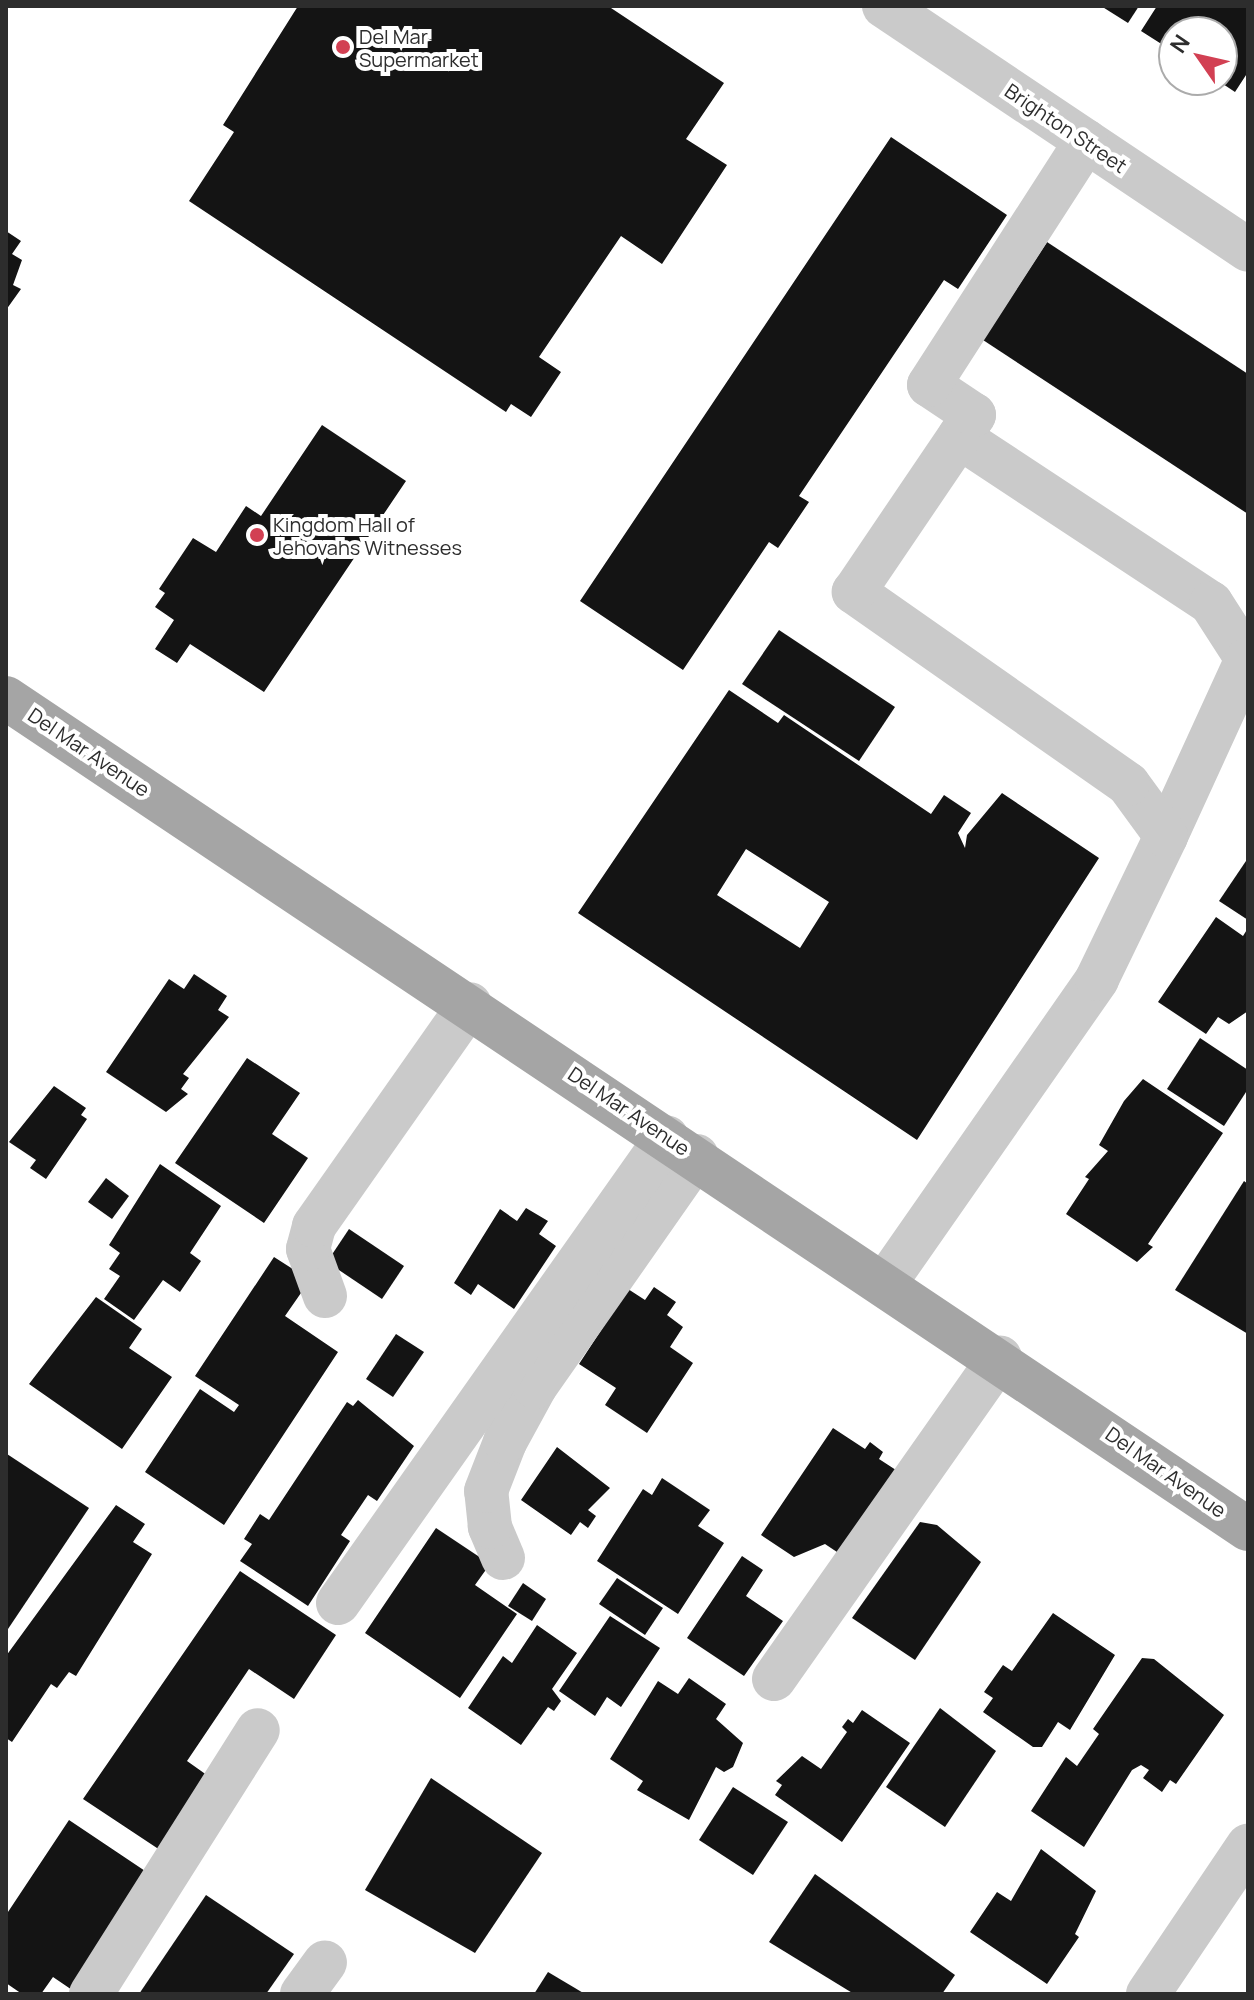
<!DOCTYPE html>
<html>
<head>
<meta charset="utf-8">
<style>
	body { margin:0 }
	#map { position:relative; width:1254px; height:2000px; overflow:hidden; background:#fff; font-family:Manrope,sans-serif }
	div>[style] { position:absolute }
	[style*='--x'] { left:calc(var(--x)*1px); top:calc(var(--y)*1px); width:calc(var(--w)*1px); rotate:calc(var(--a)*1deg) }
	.building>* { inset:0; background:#141414 }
	.minor>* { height:44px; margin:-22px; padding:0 22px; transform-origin:22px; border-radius:22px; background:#cacaca }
	.major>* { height:44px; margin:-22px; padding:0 22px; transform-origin:22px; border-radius:22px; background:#a5a5a5 }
	.dots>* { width:22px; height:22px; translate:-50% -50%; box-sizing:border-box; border:4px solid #fff; border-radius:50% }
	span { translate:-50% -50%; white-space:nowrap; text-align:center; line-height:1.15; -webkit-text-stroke:8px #fff; paint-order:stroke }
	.poi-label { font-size:20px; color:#2d2d2d }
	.left { translate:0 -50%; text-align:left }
	.street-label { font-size:20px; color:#2d2d2d }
	.frame { position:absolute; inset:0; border:8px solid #2d2d2d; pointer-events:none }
	.north { position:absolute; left:1158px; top:16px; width:80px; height:80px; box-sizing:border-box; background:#fff; border:2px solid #ababab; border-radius:50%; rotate:304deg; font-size:22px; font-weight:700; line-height:32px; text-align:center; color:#2d2d2d }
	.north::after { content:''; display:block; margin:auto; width:28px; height:36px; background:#d24053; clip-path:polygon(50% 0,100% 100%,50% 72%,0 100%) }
</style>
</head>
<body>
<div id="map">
	<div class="building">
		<i style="clip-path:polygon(298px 6px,608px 6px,724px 83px,686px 139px,727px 165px,662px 264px,621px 236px,539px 357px,561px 372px,531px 417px,511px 404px,506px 412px,189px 201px,234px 132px,223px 125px)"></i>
		<i style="clip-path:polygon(1101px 6px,1139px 6px,1128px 23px)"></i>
		<i style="clip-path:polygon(1157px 6px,1248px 6px,1248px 72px,1235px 92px,1217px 80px,1222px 80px,1222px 32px,1174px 32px,1174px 52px,1141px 31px)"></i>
		<i style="clip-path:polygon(891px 137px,1007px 215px,958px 289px,944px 280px,799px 496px,809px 502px,778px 548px,769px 542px,683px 670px,580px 601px)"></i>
		<i style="clip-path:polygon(6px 231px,21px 241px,12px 254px,22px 260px,13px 285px,21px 289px,6px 310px)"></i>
		<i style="clip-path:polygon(1047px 242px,1248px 374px,1248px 514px,983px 340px)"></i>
		<i style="clip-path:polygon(322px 425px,406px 481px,264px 692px,190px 644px,177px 663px,155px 649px,174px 620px,155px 607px,165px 593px,159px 589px,193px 538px,216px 552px,246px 506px,261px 516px)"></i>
		<i style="clip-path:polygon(779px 630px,895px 707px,859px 761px,742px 684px)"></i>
		<i style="clip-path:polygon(evenodd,729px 690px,778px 723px,784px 715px,931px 814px,944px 795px,971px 813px,958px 833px,965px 848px,967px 835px,1002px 793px,1099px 858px,917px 1140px,578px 913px,729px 690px,746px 849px,829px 902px,800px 948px,717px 895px,746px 849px)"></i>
		<i style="clip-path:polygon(1248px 858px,1248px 920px,1219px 901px)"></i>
		<i style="clip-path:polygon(1216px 917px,1243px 936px,1248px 928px,1248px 1011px,1229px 1024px,1218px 1017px,1206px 1034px,1158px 1002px)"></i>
		<i style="clip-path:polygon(194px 974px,227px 996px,218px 1010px,229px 1017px,183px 1074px,189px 1078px,181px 1089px,188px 1094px,166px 1112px,106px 1072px,169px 979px,184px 989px)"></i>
		<i style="clip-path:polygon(1200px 1038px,1248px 1070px,1248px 1089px,1224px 1126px,1167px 1089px)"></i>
		<i style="clip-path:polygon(247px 1058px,300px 1093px,272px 1134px,308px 1158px,264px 1223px,175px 1163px)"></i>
		<i style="clip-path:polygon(1143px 1079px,1223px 1133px,1148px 1244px,1153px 1247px,1137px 1262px,1066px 1214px,1089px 1179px,1085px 1177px,1108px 1151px,1099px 1145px,1124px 1101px)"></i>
		<i style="clip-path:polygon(54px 1086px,86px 1108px,81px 1115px,87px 1119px,46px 1179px,30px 1168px,36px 1160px,9px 1142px)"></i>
		<i style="clip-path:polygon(160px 1164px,221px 1206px,190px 1253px,201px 1261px,180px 1292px,163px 1280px,134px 1320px,104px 1299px,120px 1276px,109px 1269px,120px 1253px,109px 1245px)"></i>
		<i style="clip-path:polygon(106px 1178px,129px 1196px,112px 1219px,88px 1202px)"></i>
		<i style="clip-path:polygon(1244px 1181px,1248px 1184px,1248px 1334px,1175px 1290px)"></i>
		<i style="clip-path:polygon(526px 1208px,548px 1221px,539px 1234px,556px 1246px,514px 1309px,478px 1284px,471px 1295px,454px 1283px,500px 1209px,517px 1221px)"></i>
		<i style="clip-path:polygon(349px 1229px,404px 1266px,382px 1299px,327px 1262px)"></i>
		<i style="clip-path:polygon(274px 1257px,310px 1280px,285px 1316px,338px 1352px,224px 1525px,145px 1472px,200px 1389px,234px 1412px,239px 1405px,195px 1376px)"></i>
		<i style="clip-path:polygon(654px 1287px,676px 1302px,667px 1315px,683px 1327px,670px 1347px,693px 1363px,647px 1433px,605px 1405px,616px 1388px,579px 1364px,628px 1289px,645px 1300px)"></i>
		<i style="clip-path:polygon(96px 1297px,142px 1329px,129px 1348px,172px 1377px,122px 1449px,29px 1384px)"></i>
		<i style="clip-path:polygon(396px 1334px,424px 1352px,393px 1397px,366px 1379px)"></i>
		<i style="clip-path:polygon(358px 1400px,414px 1446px,377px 1501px,368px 1495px,341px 1535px,350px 1541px,308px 1606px,240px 1561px,252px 1544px,244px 1539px,260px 1514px,269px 1520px,347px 1402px,353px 1406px)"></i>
		<i style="clip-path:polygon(833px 1428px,865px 1449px,870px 1442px,883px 1452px,879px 1459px,899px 1472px,843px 1556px,825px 1544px,794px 1557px,761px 1535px)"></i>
		<i style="clip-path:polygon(557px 1447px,610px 1488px,588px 1510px,596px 1516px,588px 1528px,580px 1522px,571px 1535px,521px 1500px)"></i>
		<i style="clip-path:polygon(7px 1454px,89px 1508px,6px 1632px,6px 1456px)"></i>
		<i style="clip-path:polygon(662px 1478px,710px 1510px,698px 1526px,724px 1543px,678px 1614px,597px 1561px,643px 1489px,652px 1495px)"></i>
		<i style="clip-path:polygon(116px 1505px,145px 1524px,133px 1542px,152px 1554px,76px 1676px,69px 1672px,57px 1688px,51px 1684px,12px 1742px,6px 1738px,6px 1656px)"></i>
		<i style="clip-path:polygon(920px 1522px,937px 1525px,981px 1562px,915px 1660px,852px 1618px)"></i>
		<i style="clip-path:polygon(436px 1528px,490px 1564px,475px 1585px,517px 1614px,460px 1698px,365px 1633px)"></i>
		<i style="clip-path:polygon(742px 1556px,763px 1570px,746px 1596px,783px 1621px,744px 1676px,687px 1638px)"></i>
		<i style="clip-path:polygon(240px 1571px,336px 1635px,294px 1699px,249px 1669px,187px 1761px,211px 1778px,163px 1852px,83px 1799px)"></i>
		<i style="clip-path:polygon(617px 1578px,663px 1608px,645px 1635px,599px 1604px)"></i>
		<i style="clip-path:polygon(523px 1583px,546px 1599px,532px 1621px,508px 1606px)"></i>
		<i style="clip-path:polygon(1053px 1613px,1115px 1655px,1070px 1730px,1058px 1722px,1042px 1747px,1033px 1747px,983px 1712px,993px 1698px,984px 1692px,1003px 1665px,1012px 1671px)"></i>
		<i style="clip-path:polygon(610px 1616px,660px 1648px,621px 1707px,607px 1697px,595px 1716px,559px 1691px)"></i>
		<i style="clip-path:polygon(537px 1625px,577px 1653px,552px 1689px,561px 1701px,554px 1711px,548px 1707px,521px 1745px,468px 1708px,503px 1656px,512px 1663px)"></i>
		<i style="clip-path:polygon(1142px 1658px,1154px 1659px,1224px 1715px,1176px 1784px,1170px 1780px,1162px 1792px,1143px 1778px,1149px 1770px,1141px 1765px,1132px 1770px,1084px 1847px,1031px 1811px,1066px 1757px,1077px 1766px,1099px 1734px,1093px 1729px)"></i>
		<i style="clip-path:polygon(689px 1678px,726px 1704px,716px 1719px,743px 1743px,733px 1767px,724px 1772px,716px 1767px,689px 1820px,637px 1790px,643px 1781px,610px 1759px,658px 1681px,678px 1694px)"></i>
		<i style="clip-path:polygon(940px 1708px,996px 1751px,945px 1827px,886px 1787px)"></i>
		<i style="clip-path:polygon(862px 1710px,910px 1743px,842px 1842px,775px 1795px,782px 1785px,776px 1781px,802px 1756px,821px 1769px,847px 1732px,842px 1727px,848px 1719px,853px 1723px)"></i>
		<i style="clip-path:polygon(431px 1778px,542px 1853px,475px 1953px,365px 1890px)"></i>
		<i style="clip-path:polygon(733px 1787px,788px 1822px,753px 1875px,699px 1840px)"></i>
		<i style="clip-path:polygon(69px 1820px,160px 1881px,78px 1994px,53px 1977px,41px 1994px,22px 1994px,6px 1983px,6px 1915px)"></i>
		<i style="clip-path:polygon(1041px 1849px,1096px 1891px,1075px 1934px,1079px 1937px,1047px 1984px,970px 1932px,997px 1892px,1011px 1901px)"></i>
		<i style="clip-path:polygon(815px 1874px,955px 1975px,942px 1994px,854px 1994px,769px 1942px)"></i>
		<i style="clip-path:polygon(206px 1895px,294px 1954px,266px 1994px,139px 1994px)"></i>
		<i style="clip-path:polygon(548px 1972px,585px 1994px,534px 1994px)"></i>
	</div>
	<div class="minor">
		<i style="--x:884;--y:6;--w:438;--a:33.8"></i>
		<i style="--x:959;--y:437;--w:302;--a:33.4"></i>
		<i style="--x:1211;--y:603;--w:67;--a:57.3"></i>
		<i style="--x:1247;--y:659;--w:195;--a:114.6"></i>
		<i style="--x:886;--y:1282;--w:369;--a:-55.1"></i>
		<i style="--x:1097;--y:979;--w:159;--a:-64.2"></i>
		<i style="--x:1166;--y:836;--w:64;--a:-126.2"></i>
		<i style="--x:1128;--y:784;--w:335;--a:-145"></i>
		<i style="--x:854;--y:592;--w:214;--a:-55.9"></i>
		<i style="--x:974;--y:415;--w:54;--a:-146.3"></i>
		<i style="--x:929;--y:385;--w:290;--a:-57.2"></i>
		<i style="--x:325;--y:1296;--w:50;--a:-109.9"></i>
		<i style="--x:308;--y:1249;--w:24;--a:-75"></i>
		<i style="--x:314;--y:1226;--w:271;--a:-54.9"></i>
		<i style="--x:503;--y:1558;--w:34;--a:-113"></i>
		<i style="--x:490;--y:1527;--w:36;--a:-96"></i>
		<i style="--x:486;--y:1491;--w:53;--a:-68.8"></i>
		<i style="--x:505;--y:1442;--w:63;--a:-61.4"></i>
		<i style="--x:535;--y:1387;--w:282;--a:-55"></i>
		<i style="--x:338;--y:1603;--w:570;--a:-54.78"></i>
		<i style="--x:774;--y:1679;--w:393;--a:-54.9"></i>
		<i style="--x:91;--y:1994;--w:312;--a:-57.7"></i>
		<i style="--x:302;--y:1994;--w:39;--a:-54"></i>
		<i style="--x:1148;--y:1994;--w:179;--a:-56"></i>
	</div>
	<div class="major">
		<i style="--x:6;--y:698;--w:1494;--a:33.79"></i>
	</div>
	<div class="dots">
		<i style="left:343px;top:47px;background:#d24053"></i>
		<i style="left:257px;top:535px;background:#d24053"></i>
	</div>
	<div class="poi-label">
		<span class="left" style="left:359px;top:48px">Del Mar<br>Supermarket</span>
		<span class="left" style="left:273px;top:536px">Kingdom Hall of<br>Jehovahs Witnesses</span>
	</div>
	<div class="street-label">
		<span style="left:1066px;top:128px;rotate:34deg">Brighton Street</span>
		<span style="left:89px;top:752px;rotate:34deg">Del Mar Avenue</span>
		<span style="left:629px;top:1111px;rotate:34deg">Del Mar Avenue</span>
		<span style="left:1166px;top:1472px;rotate:35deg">Del Mar Avenue</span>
	</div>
	<div class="frame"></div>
	<div class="north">N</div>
</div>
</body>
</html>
